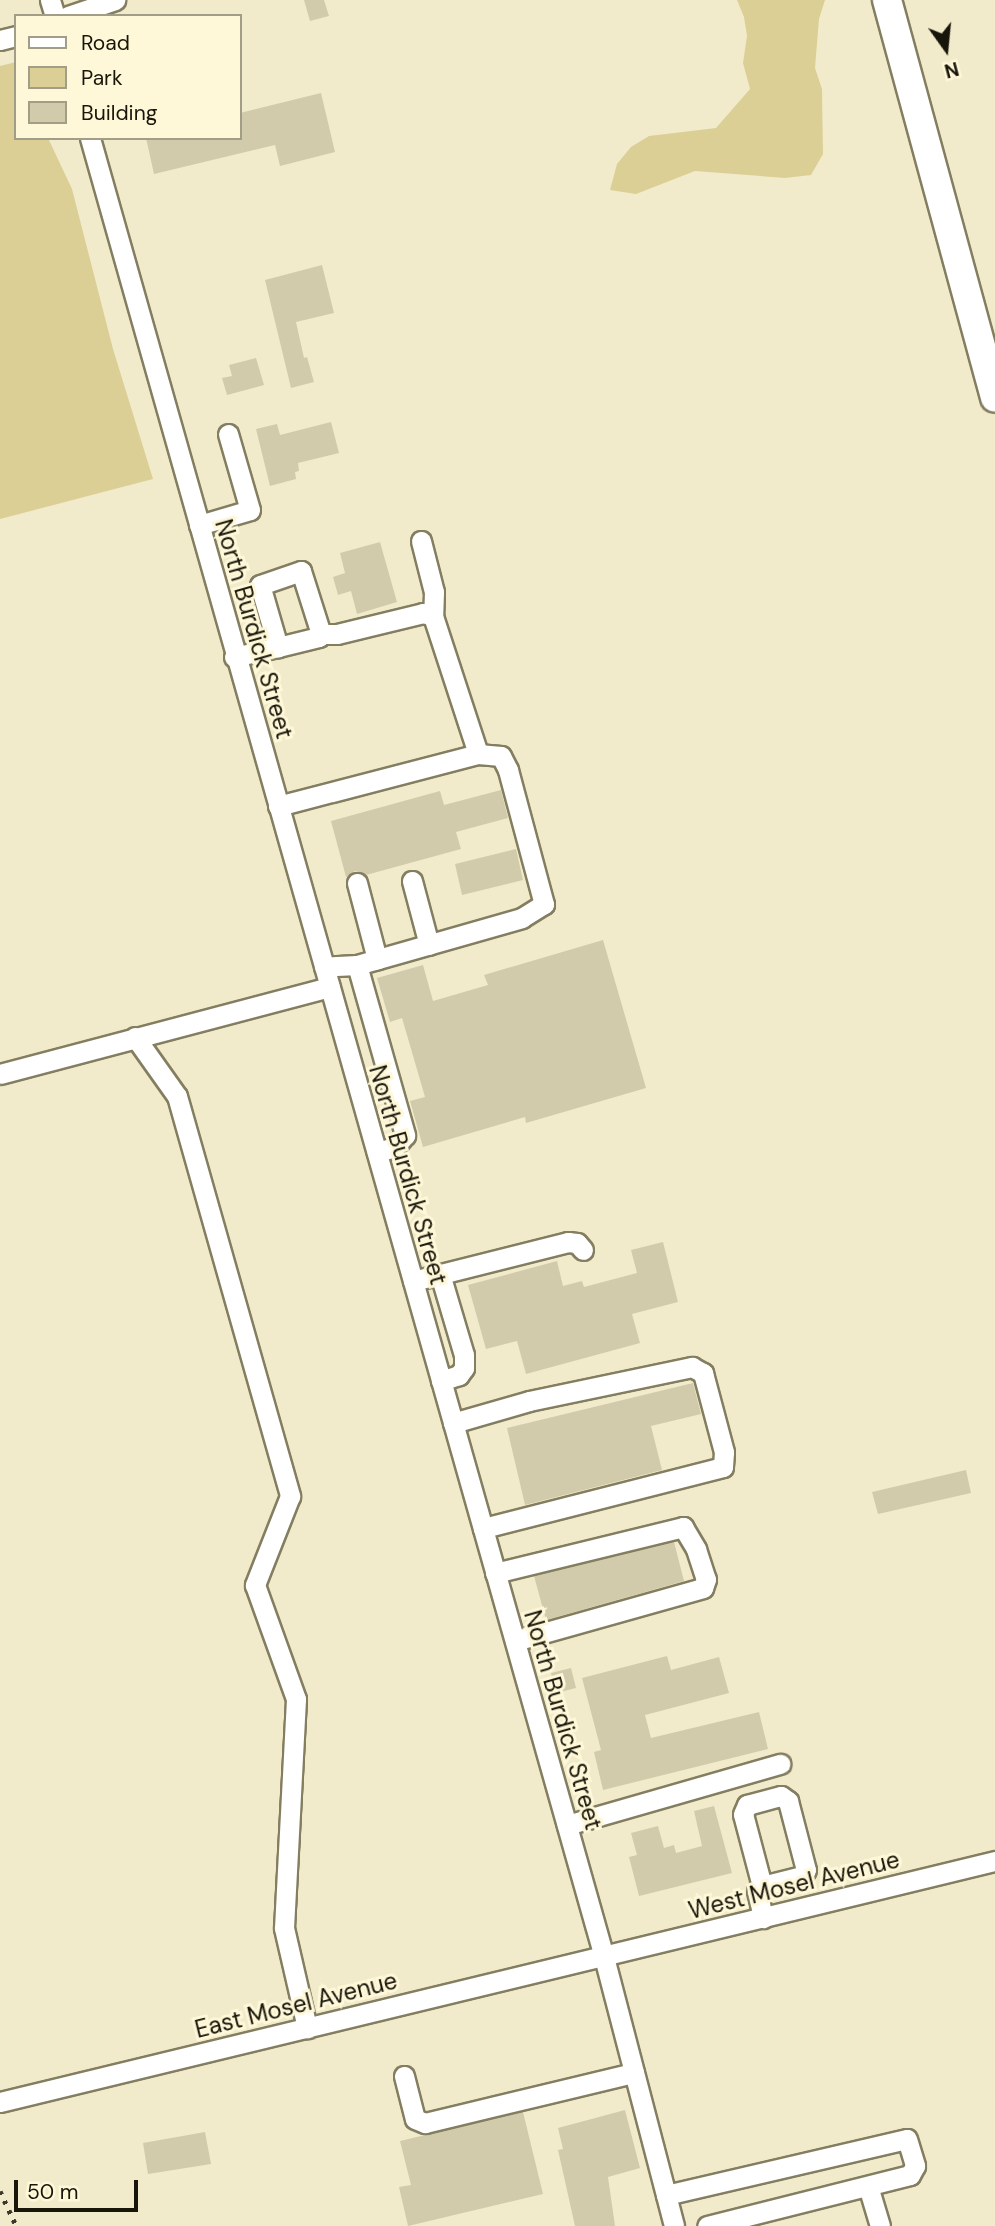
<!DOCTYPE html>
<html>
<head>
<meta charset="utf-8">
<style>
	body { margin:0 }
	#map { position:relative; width:995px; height:2226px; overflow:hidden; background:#f1ebcb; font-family:"DM Sans",sans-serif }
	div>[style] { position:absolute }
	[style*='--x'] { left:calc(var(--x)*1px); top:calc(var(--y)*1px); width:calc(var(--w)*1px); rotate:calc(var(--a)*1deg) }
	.green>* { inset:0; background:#dbcf96 }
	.building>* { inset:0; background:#d1cbac }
	.roads { filter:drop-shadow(2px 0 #847e61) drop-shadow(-2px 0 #847e61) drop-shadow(0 2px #847e61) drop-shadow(0 -2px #847e61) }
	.minor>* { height:19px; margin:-9.5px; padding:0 9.5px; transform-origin:9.5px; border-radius:9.5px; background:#fff }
	.highway>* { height:28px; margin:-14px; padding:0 14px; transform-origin:14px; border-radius:14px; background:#fff }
	.rail>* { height:5px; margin-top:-2.5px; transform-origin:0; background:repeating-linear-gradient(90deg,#3c382a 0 3.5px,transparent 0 10.5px) }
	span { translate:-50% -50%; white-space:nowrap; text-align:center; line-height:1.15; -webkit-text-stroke:6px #fef8d8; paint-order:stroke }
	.street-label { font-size:24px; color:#18150a }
	.legend { position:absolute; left:14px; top:14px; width:228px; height:126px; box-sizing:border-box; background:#fef8d8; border:2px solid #a29d86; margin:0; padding:9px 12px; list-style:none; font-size:21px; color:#18150a }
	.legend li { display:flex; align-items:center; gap:14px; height:35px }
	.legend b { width:35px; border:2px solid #a29d86 }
	.north { position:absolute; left:911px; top:14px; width:70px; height:70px; -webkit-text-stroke:5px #fef8d8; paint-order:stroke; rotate:165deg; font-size:19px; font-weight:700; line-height:28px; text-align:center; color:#18150a }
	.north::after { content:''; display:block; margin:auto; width:24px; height:32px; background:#18150a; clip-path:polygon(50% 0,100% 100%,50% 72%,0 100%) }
	.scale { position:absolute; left:14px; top:2180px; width:124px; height:32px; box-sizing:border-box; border:4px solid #18150a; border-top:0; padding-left:9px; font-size:21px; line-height:24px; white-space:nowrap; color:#18150a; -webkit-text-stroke:5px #fef8d8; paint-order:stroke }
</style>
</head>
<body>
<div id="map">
	<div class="green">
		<i style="clip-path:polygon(737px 0,825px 0,819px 19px,815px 68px,822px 89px,823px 154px,811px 175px,785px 178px,695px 171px,636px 194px,610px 190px,617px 164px,631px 147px,649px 136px,716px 128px,750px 89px,743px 63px,747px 36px,744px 17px)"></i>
		<i style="clip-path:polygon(16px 62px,16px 138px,48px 138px,72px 189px,113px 349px,153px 479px,0 519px,0 66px)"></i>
	</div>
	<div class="building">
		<i style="clip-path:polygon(304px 0,324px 0,329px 16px,310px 21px)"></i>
		<i style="clip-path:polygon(321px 93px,335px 152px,280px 166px,275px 145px,154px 174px,146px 138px,240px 138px,240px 113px)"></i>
		<i style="clip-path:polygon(322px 265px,334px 313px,296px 322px,304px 358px,307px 357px,314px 382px,291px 388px,265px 280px)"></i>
		<i style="clip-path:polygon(256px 358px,264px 385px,227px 395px,222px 378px,232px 376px,229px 365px)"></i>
		<i style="clip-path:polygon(331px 422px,339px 453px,298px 463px,299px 471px,295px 472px,296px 479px,270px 486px,256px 429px,277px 424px,280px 435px)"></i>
		<i style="clip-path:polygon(380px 542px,397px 602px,357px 614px,351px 591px,338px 595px,333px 577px,345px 573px,340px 553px)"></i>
		<i style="clip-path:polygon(501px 790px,508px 818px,456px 832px,461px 849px,366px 875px,355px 871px,346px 877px,331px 821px,440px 791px,444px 805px)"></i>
		<i style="clip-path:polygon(516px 849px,523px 880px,462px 895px,455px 864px)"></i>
		<i style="clip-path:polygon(603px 940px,646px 1088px,526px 1123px,525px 1117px,423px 1147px,410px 1101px,425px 1097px,402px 1018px,390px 1022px,377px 978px,423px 965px,433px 1001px,488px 985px,484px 975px)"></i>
		<i style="clip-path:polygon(663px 1242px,678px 1302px,632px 1314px,640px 1343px,526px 1374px,517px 1341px,486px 1349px,468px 1285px,557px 1261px,563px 1286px,582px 1281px,584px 1287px,637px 1273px,631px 1250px)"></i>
		<i style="clip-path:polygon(693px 1383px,701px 1414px,651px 1426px,662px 1470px,525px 1505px,507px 1428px)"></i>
		<i style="clip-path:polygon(966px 1470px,971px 1493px,878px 1514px,872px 1492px)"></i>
		<i style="clip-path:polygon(674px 1542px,684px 1581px,546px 1620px,534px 1576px)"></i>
		<i style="clip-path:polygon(667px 1656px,671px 1670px,719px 1657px,729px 1693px,645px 1715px,651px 1738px,759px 1712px,768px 1749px,603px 1790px,594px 1752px,601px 1750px,582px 1678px)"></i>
		<i style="clip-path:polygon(571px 1668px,576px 1688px,556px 1693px,551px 1673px)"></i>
		<i style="clip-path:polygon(714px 1806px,732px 1873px,639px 1896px,629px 1857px,637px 1855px,631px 1833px,658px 1826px,664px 1848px,674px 1845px,676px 1853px,702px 1846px,694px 1811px)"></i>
		<i style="clip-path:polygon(625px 2110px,640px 2168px,608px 2177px,615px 2226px,575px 2226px,558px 2150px,563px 2149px,558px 2128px)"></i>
		<i style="clip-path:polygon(523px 2112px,543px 2194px,408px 2226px,399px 2187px,411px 2185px,400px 2141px)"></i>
		<i style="clip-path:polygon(205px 2132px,211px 2164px,148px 2174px,143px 2143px)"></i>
	</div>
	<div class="roads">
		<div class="minor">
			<i style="--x:50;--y:0;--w:17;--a:73"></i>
			<i style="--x:68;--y:16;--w:50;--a:-18.8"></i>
			<i style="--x:0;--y:40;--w:16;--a:-14"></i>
			<i style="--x:90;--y:138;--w:1890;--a:74.22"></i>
			<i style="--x:604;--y:1957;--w:278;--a:75.4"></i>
			<i style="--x:199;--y:525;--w:53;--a:-16.4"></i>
			<i style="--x:250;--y:510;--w:79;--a:-106.1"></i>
			<i style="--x:421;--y:541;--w:53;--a:75.7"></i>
			<i style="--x:434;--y:592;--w:24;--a:92"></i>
			<i style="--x:321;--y:634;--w:16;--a:0"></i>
			<i style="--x:337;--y:634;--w:89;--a:-13.7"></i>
			<i style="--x:423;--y:613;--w:10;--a:17"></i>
			<i style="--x:433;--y:616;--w:145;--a:71.9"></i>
			<i style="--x:234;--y:657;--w:45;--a:-12.8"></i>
			<i style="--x:278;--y:647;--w:42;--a:-13.7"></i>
			<i style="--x:319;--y:637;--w:4;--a:-56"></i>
			<i style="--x:321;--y:634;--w:66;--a:-107.6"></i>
			<i style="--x:301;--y:571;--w:43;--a:161.1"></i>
			<i style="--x:260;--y:585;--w:65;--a:73.8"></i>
			<i style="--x:278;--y:806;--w:207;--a:-14.6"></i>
			<i style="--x:478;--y:754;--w:23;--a:5"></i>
			<i style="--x:501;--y:756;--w:16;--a:63"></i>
			<i style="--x:508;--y:770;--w:139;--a:75"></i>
			<i style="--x:544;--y:904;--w:26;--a:148"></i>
			<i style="--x:522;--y:918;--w:172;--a:164.1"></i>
			<i style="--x:357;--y:965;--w:33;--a:177"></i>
			<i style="--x:412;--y:881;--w:66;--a:75.1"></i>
			<i style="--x:357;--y:883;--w:79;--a:75.3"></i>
			<i style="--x:357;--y:965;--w:177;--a:74.2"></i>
			<i style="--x:405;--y:1135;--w:16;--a:130"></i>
			<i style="--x:395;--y:1147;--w:19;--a:164"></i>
			<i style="--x:135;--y:1037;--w:72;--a:54.6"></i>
			<i style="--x:177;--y:1096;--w:416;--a:74.2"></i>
			<i style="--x:290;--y:1496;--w:96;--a:111.5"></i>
			<i style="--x:255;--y:1585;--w:121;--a:70.2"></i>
			<i style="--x:296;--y:1699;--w:229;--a:93"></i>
			<i style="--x:284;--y:1928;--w:103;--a:77"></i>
			<i style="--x:0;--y:1074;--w:341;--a:-14.8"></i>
			<i style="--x:440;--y:1274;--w:84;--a:73.5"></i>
			<i style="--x:464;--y:1355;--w:13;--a:90"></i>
			<i style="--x:464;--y:1368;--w:9;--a:126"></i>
			<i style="--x:459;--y:1375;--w:19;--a:162"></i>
			<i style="--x:413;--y:1281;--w:160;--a:-14.1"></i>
			<i style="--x:568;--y:1242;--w:9;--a:6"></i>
			<i style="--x:577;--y:1243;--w:9;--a:49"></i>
			<i style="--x:453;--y:1423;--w:79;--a:-16.1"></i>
			<i style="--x:529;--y:1401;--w:167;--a:-11.8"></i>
			<i style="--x:692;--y:1367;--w:13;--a:29"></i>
			<i style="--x:703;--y:1373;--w:82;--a:75.1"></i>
			<i style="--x:724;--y:1452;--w:15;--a:94"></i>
			<i style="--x:723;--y:1467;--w:248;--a:165.7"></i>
			<i style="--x:495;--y:1573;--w:194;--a:-13.7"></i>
			<i style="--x:683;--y:1527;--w:26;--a:59"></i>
			<i style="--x:696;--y:1549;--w:32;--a:72"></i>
			<i style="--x:706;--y:1579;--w:9;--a:108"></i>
			<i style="--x:703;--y:1588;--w:195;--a:164.3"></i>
			<i style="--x:567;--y:1825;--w:222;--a:-16"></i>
			<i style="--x:762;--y:1886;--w:74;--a:-104.8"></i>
			<i style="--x:743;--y:1814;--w:10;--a:-66"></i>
			<i style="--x:747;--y:1805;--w:35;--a:-15"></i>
			<i style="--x:781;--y:1796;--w:9;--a:36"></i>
			<i style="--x:788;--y:1801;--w:71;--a:75.4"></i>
			<i style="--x:806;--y:1870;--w:7;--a:124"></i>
			<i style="--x:802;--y:1876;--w:41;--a:166"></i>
			<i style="--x:762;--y:1886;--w:7;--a:135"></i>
			<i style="--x:757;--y:1891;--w:28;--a:77"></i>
			<i style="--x:404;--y:2076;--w:44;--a:75.7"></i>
			<i style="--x:415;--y:2119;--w:11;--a:22"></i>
			<i style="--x:425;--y:2123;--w:215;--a:-13.5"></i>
			<i style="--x:0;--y:2102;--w:1024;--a:-13.62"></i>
			<i style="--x:868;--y:2186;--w:42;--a:73.3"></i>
			<i style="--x:666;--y:2195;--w:247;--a:-13.1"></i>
			<i style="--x:907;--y:2139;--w:28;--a:73"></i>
			<i style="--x:915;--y:2166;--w:10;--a:119"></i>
			<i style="--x:910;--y:2175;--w:209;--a:165.9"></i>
		</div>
		<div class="highway">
			<i style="--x:887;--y:0;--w:412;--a:74.8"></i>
		</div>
	</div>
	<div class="rail">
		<i style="--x:0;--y:2191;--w:38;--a:65"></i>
	</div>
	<div class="street-label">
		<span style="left:254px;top:629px;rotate:74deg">North Burdick Street</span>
		<span style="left:408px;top:1175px;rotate:74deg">North Burdick Street</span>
		<span style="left:563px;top:1720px;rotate:74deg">North Burdick Street</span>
		<span style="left:794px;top:1885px;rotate:-14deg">West Mosel Avenue</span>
		<span style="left:296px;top:2005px;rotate:-14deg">East Mosel Avenue</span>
	</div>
	<ul class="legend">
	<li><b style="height:9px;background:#fff"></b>Road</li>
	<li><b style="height:19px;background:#dbcf96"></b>Park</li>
	<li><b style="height:19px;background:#d1cbac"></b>Building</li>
	</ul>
	<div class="north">N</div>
	<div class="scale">50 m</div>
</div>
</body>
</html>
